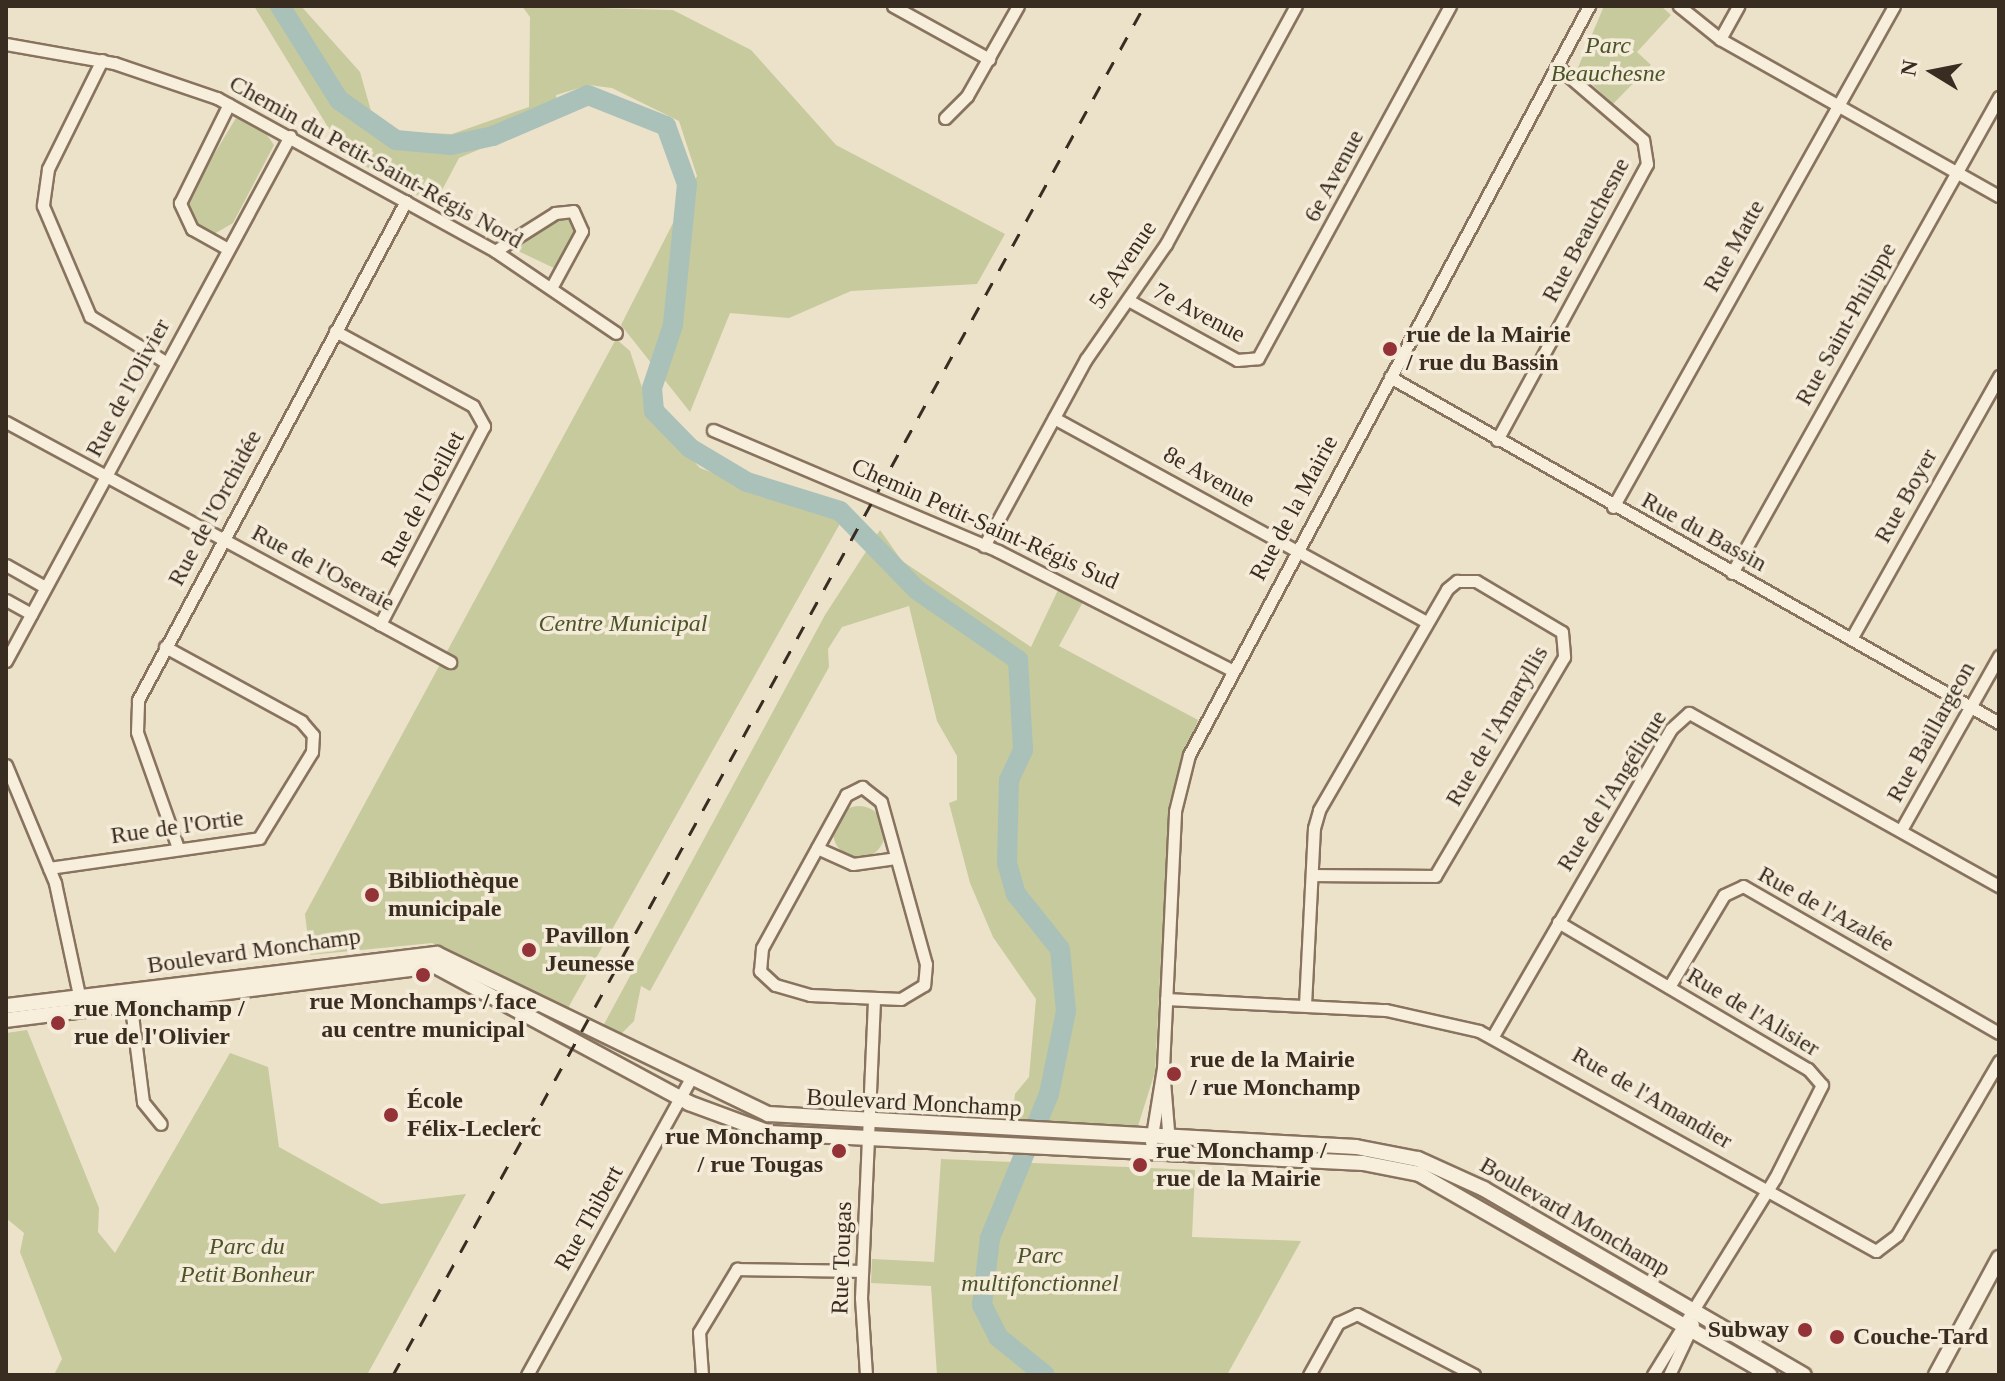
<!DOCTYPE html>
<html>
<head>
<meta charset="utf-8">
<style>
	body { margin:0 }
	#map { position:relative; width:2005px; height:1381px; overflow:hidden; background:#ece1c9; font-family:"Times New Roman",serif }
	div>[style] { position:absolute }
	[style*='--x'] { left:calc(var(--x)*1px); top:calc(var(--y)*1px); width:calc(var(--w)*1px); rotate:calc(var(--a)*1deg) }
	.green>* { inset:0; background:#c6ca9d }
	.round { border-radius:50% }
	.river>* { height:20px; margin:-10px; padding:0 10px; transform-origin:10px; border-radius:10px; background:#aac1b9 }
	.roads { filter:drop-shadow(2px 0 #88735f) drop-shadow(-2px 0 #88735f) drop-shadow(0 2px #88735f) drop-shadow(0 -2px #88735f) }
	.minor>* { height:11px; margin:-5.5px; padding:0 5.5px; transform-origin:5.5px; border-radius:5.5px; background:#f7eedc }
	.tertiary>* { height:14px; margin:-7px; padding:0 7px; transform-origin:7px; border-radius:7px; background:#f7eedc }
	.rail>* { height:3px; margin-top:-1.5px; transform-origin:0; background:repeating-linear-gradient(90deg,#392c21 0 14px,transparent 0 28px) }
	.dots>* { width:22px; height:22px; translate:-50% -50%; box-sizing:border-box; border:4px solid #f4ebd8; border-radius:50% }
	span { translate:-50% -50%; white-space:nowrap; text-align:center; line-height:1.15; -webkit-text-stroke:7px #f4ebd8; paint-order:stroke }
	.park-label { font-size:24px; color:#4b5429; font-style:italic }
	.street-label { font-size:24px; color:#392c21 }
	.poi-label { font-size:24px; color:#392c21; font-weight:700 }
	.left { translate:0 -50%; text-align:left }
	.right { translate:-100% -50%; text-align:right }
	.frame { position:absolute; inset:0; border:8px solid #392c21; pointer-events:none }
	.north { position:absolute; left:1893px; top:32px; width:80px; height:80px; -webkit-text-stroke:6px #f4ebd8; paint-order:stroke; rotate:280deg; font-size:22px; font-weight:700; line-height:32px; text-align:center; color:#392c21 }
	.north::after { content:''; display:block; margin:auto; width:28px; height:36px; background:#392c21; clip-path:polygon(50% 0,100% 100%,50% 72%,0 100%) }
</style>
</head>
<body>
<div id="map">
	<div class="green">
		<i style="clip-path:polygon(254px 6px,301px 6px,360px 72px,373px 118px,400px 132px,452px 134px,529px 107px,530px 17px,522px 6px,673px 10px,751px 50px,836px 145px,1005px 234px,977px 284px,851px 291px,789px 318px,730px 313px,690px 412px,621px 325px,697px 176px,679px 121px,612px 88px,589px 85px,556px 95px,558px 116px,459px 158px,441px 192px,471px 212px,465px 222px,345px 155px)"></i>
		<i style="clip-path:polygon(1604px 6px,1661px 6px,1671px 15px,1637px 52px,1651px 65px,1613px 104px,1577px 70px)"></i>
		<i style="clip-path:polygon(236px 118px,262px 128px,274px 145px,233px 223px,214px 234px,193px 220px,187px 199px)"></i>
		<i style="clip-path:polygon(565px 216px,576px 229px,554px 268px,516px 250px,520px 237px)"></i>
		<i style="clip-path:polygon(616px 339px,630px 351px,651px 415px,700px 468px,842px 520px,568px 1008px,432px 943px,310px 955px,305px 914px)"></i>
		<i style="clip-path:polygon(880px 530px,902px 561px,1031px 647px,1059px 588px,1084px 600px,1059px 646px,1198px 720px,1169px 803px,1155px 1072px,1138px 1126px,1012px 1122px,1015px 1094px,1029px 1077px,1036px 999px,993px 937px,970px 883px,949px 803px,957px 800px,957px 756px,937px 721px,909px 606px,842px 627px,828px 649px,829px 667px,650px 991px,641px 986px,634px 1021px,620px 1035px,603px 1026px,825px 615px)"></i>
		<i class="round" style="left:833px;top:806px;width:52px;height:52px"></i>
		<i style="clip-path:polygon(27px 1030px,99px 1208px,98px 1232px,115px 1253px,230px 1053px,268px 1067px,279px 1147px,381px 1204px,466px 1194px,367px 1375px,54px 1375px,62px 1359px,20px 1252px,24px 1233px,6px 1218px,6px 1033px)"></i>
		<i style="clip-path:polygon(941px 1159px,1195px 1170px,1192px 1237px,1301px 1241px,1227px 1375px,937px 1375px,931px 1286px,871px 1283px,872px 1259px,934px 1262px)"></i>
	</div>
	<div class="river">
		<i style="--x:280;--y:6;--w:111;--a:57.9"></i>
		<i style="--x:339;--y:100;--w:70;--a:35.1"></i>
		<i style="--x:396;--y:140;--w:55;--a:5.2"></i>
		<i style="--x:451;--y:145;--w:43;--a:-12.1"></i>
		<i style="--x:493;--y:136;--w:103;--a:-23.3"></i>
		<i style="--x:588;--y:95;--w:84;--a:21.7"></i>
		<i style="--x:666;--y:126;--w:62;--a:70.1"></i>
		<i style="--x:687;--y:184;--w:142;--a:95.7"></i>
		<i style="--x:673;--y:325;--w:66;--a:108.4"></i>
		<i style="--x:652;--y:388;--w:23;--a:85"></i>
		<i style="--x:654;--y:411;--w:52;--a:45.8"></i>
		<i style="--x:690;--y:448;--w:66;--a:30.8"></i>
		<i style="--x:747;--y:482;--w:97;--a:17.3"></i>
		<i style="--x:840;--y:511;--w:110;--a:45.7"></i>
		<i style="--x:917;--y:590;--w:123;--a:34.7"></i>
		<i style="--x:1018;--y:660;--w:90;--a:86.8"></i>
		<i style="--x:1023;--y:750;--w:33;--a:115"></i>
		<i style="--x:1009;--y:780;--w:83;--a:91.4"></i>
		<i style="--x:1007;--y:863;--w:32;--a:74"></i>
		<i style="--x:1016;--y:894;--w:70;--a:51.3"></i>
		<i style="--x:1060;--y:949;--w:62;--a:84.5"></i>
		<i style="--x:1066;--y:1011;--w:85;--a:101.6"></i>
		<i style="--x:1049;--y:1094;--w:156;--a:112.3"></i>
		<i style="--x:990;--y:1238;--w:67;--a:96.8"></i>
		<i style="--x:982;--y:1305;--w:36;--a:63"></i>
		<i style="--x:998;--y:1337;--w:60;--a:39"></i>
	</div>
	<div class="roads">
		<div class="minor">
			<i style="--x:893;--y:6;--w:110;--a:28.9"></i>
			<i style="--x:1679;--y:6;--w:53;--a:38.8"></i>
			<i style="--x:1720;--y:39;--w:320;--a:29.4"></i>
			<i style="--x:1720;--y:39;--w:38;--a:-61"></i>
			<i style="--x:6;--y:44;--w:110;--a:10"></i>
			<i style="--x:114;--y:63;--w:109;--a:18.8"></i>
			<i style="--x:217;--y:98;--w:317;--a:28.8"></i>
			<i style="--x:495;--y:251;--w:146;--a:34.1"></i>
			<i style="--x:102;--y:60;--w:122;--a:116.4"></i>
			<i style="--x:48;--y:169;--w:37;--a:98"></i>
			<i style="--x:43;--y:206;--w:120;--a:66.9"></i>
			<i style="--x:90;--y:316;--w:90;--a:31.4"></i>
			<i style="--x:945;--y:118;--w:31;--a:-45"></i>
			<i style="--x:967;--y:96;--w:103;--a:-60.5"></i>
			<i style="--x:228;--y:249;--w:41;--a:-150.9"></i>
			<i style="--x:192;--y:229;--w:29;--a:-115"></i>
			<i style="--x:180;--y:203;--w:110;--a:-63.7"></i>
			<i style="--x:495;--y:251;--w:71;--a:-32.3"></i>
			<i style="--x:555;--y:213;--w:18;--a:-6"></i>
			<i style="--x:573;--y:211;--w:22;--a:66"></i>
			<i style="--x:582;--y:231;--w:65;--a:118.5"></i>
			<i style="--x:1128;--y:300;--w:124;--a:28.8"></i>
			<i style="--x:1237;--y:360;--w:21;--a:-5"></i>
			<i style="--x:1258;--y:358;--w:401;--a:-61.4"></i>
			<i style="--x:335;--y:331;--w:157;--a:28.5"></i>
			<i style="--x:473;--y:406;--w:23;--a:61"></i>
			<i style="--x:484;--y:426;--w:224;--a:117.7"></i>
			<i style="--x:1390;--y:377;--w:700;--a:29.6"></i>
			<i style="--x:1054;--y:418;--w:425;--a:28.7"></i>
			<i style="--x:6;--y:422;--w:505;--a:28.39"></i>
			<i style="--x:713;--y:430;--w:310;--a:23"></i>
			<i style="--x:998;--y:551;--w:263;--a:27"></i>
			<i style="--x:1497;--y:440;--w:314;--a:-61.5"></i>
			<i style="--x:1647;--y:164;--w:24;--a:-99"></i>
			<i style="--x:1643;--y:140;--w:113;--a:-139.3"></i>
			<i style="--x:1613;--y:507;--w:574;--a:-60.71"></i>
			<i style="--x:984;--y:546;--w:213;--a:-61.4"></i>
			<i style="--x:1086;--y:359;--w:140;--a:-55.2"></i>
			<i style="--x:1166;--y:244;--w:271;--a:-61.4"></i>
			<i style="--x:6;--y:565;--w:45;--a:29.4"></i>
			<i style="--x:1732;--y:573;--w:546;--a:-60.71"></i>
			<i style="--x:6;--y:600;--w:29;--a:29"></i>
			<i style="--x:1851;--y:639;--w:302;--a:-60.6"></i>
			<i style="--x:6;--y:661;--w:597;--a:-61.59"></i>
			<i style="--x:6;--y:765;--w:128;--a:67.4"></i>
			<i style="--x:55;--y:883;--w:124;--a:77.9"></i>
			<i style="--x:862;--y:787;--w:24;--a:38"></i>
			<i style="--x:881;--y:802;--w:168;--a:74.5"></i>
			<i style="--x:926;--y:964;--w:21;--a:95"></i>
			<i style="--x:924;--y:985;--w:27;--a:149"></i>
			<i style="--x:901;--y:999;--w:91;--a:-177.5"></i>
			<i style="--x:810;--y:995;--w:36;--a:-164"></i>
			<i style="--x:775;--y:985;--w:21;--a:-137"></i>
			<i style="--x:760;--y:971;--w:23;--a:-85"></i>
			<i style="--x:762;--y:948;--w:175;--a:-61.2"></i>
			<i style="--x:846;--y:795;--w:18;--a:-27"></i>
			<i style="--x:1901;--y:830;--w:200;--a:-60.6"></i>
			<i style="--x:178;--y:848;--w:123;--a:-109.5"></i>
			<i style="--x:137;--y:732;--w:32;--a:-88"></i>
			<i style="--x:138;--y:700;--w:566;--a:-61.76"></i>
			<i style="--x:817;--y:848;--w:39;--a:24"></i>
			<i style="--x:853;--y:864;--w:43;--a:-7.9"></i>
			<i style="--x:49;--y:868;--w:212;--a:-8.1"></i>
			<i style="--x:259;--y:838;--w:101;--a:-58.4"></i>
			<i style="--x:312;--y:752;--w:17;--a:-87"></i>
			<i style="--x:313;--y:735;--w:18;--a:-131"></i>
			<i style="--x:301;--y:721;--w:155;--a:-151.4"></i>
			<i style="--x:1558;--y:922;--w:290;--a:30.5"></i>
			<i style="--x:1808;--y:1069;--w:21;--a:49"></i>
			<i style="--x:1822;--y:1085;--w:104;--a:116.8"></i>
			<i style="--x:1775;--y:1178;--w:232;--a:121.8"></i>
			<i style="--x:1669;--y:987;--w:107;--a:-59.1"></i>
			<i style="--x:1724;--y:895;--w:21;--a:-25"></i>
			<i style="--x:1743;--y:886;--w:295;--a:29.9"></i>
			<i style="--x:130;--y:999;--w:104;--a:82.8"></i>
			<i style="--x:143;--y:1102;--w:28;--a:51"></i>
			<i style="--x:1166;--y:999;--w:220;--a:2.9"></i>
			<i style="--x:1386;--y:1010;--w:95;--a:12.7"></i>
			<i style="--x:1479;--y:1031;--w:454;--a:29"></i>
			<i style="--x:1876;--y:1251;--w:26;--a:-37"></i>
			<i style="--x:1897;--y:1235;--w:202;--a:-59.6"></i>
			<i style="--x:1305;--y:1005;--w:177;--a:-87.1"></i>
			<i style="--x:1314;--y:828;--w:19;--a:-74"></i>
			<i style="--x:1319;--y:810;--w:255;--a:-59.9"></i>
			<i style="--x:1447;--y:589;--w:13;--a:-39"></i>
			<i style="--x:1457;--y:581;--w:19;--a:0"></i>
			<i style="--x:1476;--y:581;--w:100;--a:30.7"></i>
			<i style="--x:1562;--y:632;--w:25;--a:85"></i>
			<i style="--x:1564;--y:657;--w:254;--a:120.5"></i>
			<i style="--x:1435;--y:876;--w:123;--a:-179.5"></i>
			<i style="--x:1493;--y:1036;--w:355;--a:-59.9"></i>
			<i style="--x:1671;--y:729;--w:24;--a:-42"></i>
			<i style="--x:1689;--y:713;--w:355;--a:29.2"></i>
			<i style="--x:1163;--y:1068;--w:74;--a:85.4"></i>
			<i style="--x:1151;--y:1142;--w:75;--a:-80.8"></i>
			<i style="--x:1163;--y:1068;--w:257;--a:-87.3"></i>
			<i style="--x:1175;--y:811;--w:58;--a:-76"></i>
			<i style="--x:1189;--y:755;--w:849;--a:-61.9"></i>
			<i style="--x:527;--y:1375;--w:336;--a:-61.1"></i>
			<i style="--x:702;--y:1375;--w:43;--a:-94"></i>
			<i style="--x:699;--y:1332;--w:74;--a:-58.9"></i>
			<i style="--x:737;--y:1269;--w:125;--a:0.9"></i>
			<i style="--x:866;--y:1375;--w:77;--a:-93.7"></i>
			<i style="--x:861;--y:1298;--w:299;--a:-87.5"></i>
			<i style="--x:1309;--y:1375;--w:60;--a:-60.9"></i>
			<i style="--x:1338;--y:1323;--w:21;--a:-25"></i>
			<i style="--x:1357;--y:1314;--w:132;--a:27.5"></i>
			<i style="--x:1669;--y:1375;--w:56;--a:-64.8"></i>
		</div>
		<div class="tertiary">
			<i style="--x:6;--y:1006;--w:434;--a:-6.9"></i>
			<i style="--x:437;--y:954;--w:368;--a:25.8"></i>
			<i style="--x:768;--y:1114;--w:589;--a:3.21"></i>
			<i style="--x:1356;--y:1147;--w:63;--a:11"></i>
			<i style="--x:1418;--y:1159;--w:72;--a:24.4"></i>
			<i style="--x:1484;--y:1189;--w:370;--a:30.2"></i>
			<i style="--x:6;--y:1020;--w:432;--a:-7.2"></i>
			<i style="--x:435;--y:966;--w:289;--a:28.3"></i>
			<i style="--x:689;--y:1103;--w:86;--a:20.3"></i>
			<i style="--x:770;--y:1133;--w:594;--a:2.9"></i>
			<i style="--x:1363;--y:1163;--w:57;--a:11.1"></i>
			<i style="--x:1419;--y:1174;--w:404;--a:29.8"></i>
			<i style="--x:1936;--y:1375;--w:133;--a:-61.7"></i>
		</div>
	</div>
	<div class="rail">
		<i style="--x:393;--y:1375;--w:1561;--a:-61.25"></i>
	</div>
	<div class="dots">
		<i style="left:1390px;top:349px;background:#933237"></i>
		<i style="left:372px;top:895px;background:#933237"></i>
		<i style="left:529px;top:950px;background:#933237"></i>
		<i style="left:423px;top:975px;background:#933237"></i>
		<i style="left:58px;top:1023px;background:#933237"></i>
		<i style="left:1174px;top:1074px;background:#933237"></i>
		<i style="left:391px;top:1115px;background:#933237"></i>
		<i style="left:839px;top:1151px;background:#933237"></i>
		<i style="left:1140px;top:1165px;background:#933237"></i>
		<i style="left:1805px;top:1330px;background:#933237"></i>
		<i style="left:1837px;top:1337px;background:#933237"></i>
	</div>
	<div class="park-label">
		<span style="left:1608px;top:60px">Parc<br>Beauchesne</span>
		<span style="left:623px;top:624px">Centre Municipal</span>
		<span style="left:247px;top:1261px">Parc du<br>Petit Bonheur</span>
		<span style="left:1040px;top:1270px">Parc<br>multifonctionnel</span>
	</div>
	<div class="street-label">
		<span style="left:376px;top:162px;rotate:29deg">Chemin du Petit-Saint-Régis Nord</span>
		<span style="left:1334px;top:176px;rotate:-62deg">6e Avenue</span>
		<span style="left:1586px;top:230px;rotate:-62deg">Rue Beauchesne</span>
		<span style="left:1734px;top:246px;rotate:-61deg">Rue Matte</span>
		<span style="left:1123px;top:265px;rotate:-56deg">5e Avenue</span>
		<span style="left:1199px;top:313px;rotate:28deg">7e Avenue</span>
		<span style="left:1846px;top:324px;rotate:-61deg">Rue Saint-Philippe</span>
		<span style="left:128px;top:388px;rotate:-62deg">Rue de l'Olivier</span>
		<span style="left:1209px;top:477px;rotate:29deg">8e Avenue</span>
		<span style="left:1906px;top:496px;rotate:-61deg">Rue Boyer</span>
		<span style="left:423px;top:499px;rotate:-62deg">Rue de l'Oeillet</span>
		<span style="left:215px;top:508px;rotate:-62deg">Rue de l'Orchidée</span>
		<span style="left:1294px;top:508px;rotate:-62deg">Rue de la Mairie</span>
		<span style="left:985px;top:524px;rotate:24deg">Chemin Petit-Saint-Régis Sud</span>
		<span style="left:1704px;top:532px;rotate:29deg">Rue du Bassin</span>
		<span style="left:323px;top:568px;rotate:28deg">Rue de l'Oseraie</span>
		<span style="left:1497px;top:726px;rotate:-60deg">Rue de l'Amaryllis</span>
		<span style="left:1931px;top:732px;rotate:-61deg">Rue Baillargeon</span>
		<span style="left:1612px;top:791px;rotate:-58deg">Rue de l'Angélique</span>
		<span style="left:177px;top:827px;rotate:-8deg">Rue de l'Ortie</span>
		<span style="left:1826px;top:909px;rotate:29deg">Rue de l'Azalée</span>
		<span style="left:254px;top:951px;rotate:-8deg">Boulevard Monchamp</span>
		<span style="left:1753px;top:1012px;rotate:31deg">Rue de l'Alisier</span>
		<span style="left:1652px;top:1098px;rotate:30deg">Rue de l'Amandier</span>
		<span style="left:914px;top:1103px;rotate:3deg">Boulevard Monchamp</span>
		<span style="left:1575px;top:1217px;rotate:30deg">Boulevard Monchamp</span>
		<span style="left:589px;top:1218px;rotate:-61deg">Rue Thibert</span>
		<span style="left:842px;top:1258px;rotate:-88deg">Rue Tougas</span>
	</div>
	<div class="poi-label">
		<span class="left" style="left:1406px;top:349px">rue de la Mairie<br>/ rue du Bassin</span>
		<span class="left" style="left:388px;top:895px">Bibliothèque<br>municipale</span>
		<span class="left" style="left:545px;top:950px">Pavillon<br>Jeunesse</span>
		<span style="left:423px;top:1016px">rue Monchamps / face<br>au centre municipal</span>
		<span class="left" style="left:74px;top:1023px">rue Monchamp /<br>rue de l'Olivier</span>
		<span class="left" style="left:1190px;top:1074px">rue de la Mairie<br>/ rue Monchamp</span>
		<span class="left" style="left:407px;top:1115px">École<br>Félix-Leclerc</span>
		<span class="right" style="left:823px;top:1151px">rue Monchamp<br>/ rue Tougas</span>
		<span class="left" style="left:1156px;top:1165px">rue Monchamp /<br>rue de la Mairie</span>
		<span class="right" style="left:1789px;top:1330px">Subway</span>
		<span class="left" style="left:1853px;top:1337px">Couche-Tard</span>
	</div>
	<div class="frame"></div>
	<div class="north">N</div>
</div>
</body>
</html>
